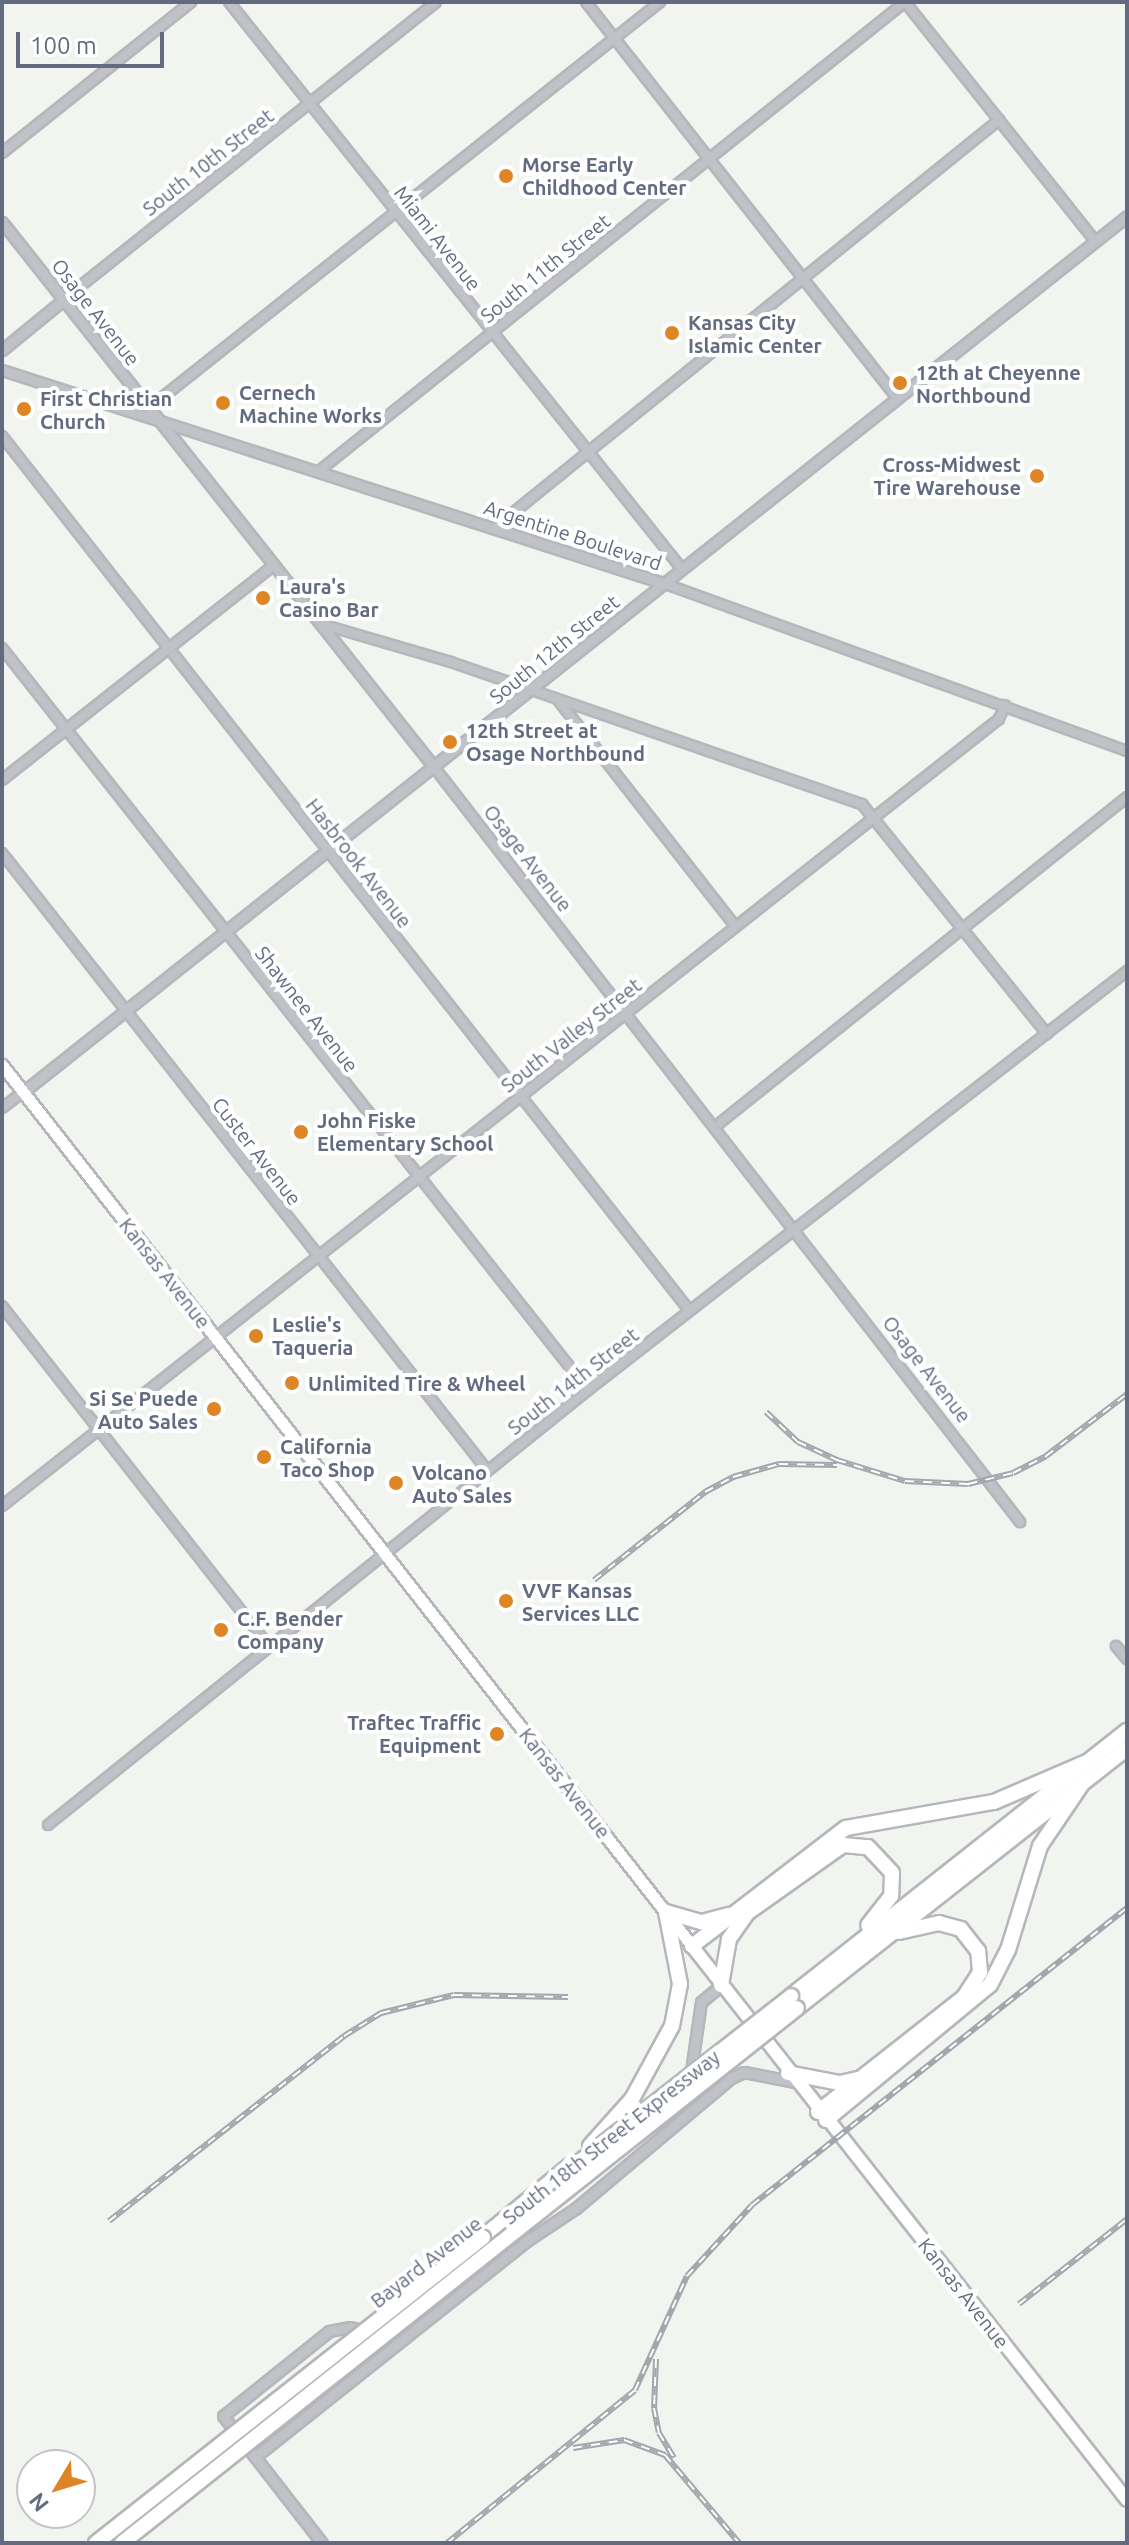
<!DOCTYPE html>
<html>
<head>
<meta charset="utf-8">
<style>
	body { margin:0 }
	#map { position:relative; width:1129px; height:2545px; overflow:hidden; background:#f2f4ef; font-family:Ubuntu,sans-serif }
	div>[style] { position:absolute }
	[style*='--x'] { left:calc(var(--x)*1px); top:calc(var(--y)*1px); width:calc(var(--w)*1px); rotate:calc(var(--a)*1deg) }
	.roads { filter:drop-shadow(2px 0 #b5b7bd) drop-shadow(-2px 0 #b5b7bd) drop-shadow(0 2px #b5b7bd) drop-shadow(0 -2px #b5b7bd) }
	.minor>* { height:8px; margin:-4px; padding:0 4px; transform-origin:4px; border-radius:4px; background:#c1c2c7 }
	.tertiary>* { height:9px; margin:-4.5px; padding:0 4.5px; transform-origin:4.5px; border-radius:4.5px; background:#c1c2c7 }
	.secondary>* { height:11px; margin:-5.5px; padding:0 5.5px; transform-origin:5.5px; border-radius:5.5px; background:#fff }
	.primary>* { height:12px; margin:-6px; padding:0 6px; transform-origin:6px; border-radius:6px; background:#fff }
	.motorway>* { height:14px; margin:-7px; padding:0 7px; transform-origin:7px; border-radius:7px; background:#fff }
	.rail>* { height:6px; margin-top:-3px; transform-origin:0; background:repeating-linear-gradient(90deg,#fff 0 9px,#a3a6ad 0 18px); box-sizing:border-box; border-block:2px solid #a3a6ad }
	.bridges { filter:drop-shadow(2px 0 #b5b6ba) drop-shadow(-2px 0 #b5b6ba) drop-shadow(0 2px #b5b6ba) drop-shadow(0 -2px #b5b6ba) }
	.motorway-bridge>* { height:14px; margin:-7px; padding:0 7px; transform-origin:7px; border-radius:7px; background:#fff }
	.dots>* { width:22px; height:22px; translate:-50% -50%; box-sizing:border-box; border:4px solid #fff; border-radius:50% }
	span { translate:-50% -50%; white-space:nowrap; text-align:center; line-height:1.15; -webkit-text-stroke:8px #fff; paint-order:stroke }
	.street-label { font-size:20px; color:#636b80 }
	.poi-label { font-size:20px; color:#636b80; font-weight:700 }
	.left { translate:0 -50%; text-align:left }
	.right { translate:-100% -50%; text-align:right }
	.frame { position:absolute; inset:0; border:4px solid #636b80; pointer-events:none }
	.north { position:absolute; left:16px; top:2449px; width:80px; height:80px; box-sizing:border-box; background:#fff; border:2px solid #c1c4cc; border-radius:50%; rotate:232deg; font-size:22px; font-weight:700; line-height:32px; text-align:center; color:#636b80 }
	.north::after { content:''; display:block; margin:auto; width:28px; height:36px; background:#de8625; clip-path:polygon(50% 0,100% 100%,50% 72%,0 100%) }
	.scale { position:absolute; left:16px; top:32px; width:148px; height:36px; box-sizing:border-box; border:4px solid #636b80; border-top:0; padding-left:10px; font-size:24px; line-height:28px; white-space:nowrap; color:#636b80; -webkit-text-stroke:6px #fff; paint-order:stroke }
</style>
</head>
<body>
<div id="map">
	<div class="roads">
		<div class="minor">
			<i style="--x:229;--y:2;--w:726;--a:51.38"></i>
			<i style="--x:586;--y:2;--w:504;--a:51.86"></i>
			<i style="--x:905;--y:2;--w:305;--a:51.5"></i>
			<i style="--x:2;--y:153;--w:242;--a:-38.6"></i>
			<i style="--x:63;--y:300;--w:477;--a:-38.6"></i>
			<i style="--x:149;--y:408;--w:653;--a:-38.47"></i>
			<i style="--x:2;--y:436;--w:1112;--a:51.83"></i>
			<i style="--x:319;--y:471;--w:751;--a:-38.67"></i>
			<i style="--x:493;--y:529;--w:651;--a:-38.95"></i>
			<i style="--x:663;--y:583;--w:493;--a:19.9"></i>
			<i style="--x:321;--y:624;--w:135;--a:16.3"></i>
			<i style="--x:451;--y:662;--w:435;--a:19.1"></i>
			<i style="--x:862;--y:804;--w:295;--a:51.2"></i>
			<i style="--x:2;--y:648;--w:945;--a:51.7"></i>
			<i style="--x:558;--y:700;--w:287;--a:51.9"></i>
			<i style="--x:434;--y:767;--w:956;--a:52.18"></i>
			<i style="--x:2;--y:780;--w:347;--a:-38.3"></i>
			<i style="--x:2;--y:853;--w:785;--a:51.83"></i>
			<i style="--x:2;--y:1108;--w:26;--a:-37"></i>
			<i style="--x:716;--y:1126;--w:526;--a:-38.68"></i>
			<i style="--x:2;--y:1306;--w:432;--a:51.9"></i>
			<i style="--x:2;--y:1506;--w:1270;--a:-38.29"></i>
			<i style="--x:999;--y:719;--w:15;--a:-67"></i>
			<i style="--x:1116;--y:1646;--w:17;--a:50"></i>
			<i style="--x:48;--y:1825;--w:693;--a:-38.85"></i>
			<i style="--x:588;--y:1390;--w:683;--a:-37.86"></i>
		</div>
		<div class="tertiary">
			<i style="--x:2;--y:222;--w:695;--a:51.6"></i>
			<i style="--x:2;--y:350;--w:79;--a:-39.3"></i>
			<i style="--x:2;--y:370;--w:694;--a:17.86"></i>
			<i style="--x:23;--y:1092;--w:1409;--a:-38.43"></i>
			<i style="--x:690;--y:2078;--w:77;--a:-81.8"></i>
			<i style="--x:701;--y:2002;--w:26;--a:-40"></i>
			<i style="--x:255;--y:2457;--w:345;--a:-38.5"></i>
			<i style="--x:525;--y:2242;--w:61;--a:-33.7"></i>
			<i style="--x:576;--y:2208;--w:202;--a:-40"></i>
			<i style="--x:731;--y:2078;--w:14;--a:-25"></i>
			<i style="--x:744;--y:2072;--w:52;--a:11.1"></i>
			<i style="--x:322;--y:2543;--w:161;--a:-127.9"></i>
			<i style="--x:223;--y:2416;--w:136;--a:-38.7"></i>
			<i style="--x:329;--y:2331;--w:20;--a:-11"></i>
			<i style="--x:349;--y:2327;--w:18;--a:13"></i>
		</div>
		<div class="secondary">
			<i style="--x:2;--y:1065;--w:1119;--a:51.93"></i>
		</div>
		<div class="primary">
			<i style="--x:692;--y:1946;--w:704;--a:51.86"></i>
		</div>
		<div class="motorway">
			<i style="--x:692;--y:1946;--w:194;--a:-37.5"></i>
			<i style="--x:846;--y:1828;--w:150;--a:-10"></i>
			<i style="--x:994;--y:1802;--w:101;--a:-23.3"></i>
			<i style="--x:721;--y:1985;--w:47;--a:-80.1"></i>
			<i style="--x:729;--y:1939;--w:32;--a:-55"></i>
			<i style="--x:747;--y:1913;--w:118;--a:-35.3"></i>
			<i style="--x:843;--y:1845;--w:25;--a:5"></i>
			<i style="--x:868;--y:1847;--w:35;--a:47"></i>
			<i style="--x:892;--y:1873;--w:23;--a:92"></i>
			<i style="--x:891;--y:1896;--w:37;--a:128"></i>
			<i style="--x:791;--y:1996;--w:428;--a:-38.3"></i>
			<i style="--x:797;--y:2008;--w:420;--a:-38.2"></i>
			<i style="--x:788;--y:2073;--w:53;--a:10.9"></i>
			<i style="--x:840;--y:2083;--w:18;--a:-13"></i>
			<i style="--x:818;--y:2112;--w:186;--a:-38.2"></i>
			<i style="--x:964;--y:1997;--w:30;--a:-57"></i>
			<i style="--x:980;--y:1972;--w:21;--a:-95"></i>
			<i style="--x:978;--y:1951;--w:28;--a:-128"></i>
			<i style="--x:961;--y:1929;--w:23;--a:-165"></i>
			<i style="--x:939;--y:1923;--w:41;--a:167.3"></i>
			<i style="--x:826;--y:2120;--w:212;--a:-39.5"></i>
			<i style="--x:990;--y:1985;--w:39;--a:-63"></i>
			<i style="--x:1008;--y:1950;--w:109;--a:-72.9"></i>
			<i style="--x:1040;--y:1846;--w:75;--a:-55.9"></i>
			<i style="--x:590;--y:2146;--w:63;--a:-48.2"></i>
			<i style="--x:632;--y:2099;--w:83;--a:-61.3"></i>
			<i style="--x:672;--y:2026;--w:43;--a:-79.2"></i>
			<i style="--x:680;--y:1984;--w:73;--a:-101"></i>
			<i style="--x:666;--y:1912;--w:37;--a:16"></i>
			<i style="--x:702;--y:1922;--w:28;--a:-15"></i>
			<i style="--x:483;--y:2237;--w:112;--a:-39.5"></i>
		</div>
	</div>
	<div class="rail">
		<i style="--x:766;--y:1412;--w:44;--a:43.2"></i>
		<i style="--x:798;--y:1442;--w:43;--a:24.8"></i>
		<i style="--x:837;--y:1460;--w:71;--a:17.2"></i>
		<i style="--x:905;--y:1481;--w:63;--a:2.7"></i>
		<i style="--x:968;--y:1484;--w:46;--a:-13.7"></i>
		<i style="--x:1013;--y:1473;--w:37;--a:-27"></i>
		<i style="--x:1046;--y:1456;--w:102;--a:-37.4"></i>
		<i style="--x:594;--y:1580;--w:142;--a:-38.4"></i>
		<i style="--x:705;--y:1492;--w:32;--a:-28"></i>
		<i style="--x:733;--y:1477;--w:48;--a:-15.8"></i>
		<i style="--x:779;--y:1464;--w:58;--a:1"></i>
		<i style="--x:109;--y:2221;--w:299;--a:-38.2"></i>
		<i style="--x:344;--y:2036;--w:44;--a:-31.9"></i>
		<i style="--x:381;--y:2013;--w:75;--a:-13.9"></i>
		<i style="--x:454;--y:1995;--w:114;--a:1"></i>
		<i style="--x:1019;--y:2304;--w:137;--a:-38.2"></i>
		<i style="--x:656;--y:2359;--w:49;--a:92.3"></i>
		<i style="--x:654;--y:2408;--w:25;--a:79"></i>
		<i style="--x:659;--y:2433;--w:29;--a:59"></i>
		<i style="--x:573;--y:2448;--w:52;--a:-8.9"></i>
		<i style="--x:624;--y:2440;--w:44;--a:20.1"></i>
		<i style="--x:665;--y:2455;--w:115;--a:49.9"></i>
		<i style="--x:447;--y:2543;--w:242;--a:-39.1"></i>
		<i style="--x:635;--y:2390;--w:125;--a:-65.5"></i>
		<i style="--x:687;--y:2276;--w:96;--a:-47.5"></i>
		<i style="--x:752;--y:2205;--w:478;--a:-38.4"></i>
	</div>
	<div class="bridges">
		<div class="motorway-bridge">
			<i style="--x:563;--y:2175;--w:290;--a:-38.1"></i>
			<i style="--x:96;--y:2543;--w:493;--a:-38.3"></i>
			<i style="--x:122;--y:2543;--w:861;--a:-38.4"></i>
		</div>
	</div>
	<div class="dots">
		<i style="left:506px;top:176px;background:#de8625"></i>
		<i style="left:672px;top:333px;background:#de8625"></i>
		<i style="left:900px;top:383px;background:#de8625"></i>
		<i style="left:223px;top:403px;background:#de8625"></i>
		<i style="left:24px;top:409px;background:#de8625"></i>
		<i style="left:1037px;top:476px;background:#de8625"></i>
		<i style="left:263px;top:598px;background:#de8625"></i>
		<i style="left:450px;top:742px;background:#de8625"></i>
		<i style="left:301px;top:1132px;background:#de8625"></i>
		<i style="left:256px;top:1336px;background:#de8625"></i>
		<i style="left:292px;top:1383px;background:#de8625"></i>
		<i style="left:214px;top:1409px;background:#de8625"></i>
		<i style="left:264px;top:1457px;background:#de8625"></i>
		<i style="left:396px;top:1483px;background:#de8625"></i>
		<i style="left:506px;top:1601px;background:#de8625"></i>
		<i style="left:221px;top:1630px;background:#de8625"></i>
		<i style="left:497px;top:1734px;background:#de8625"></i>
	</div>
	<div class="street-label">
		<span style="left:208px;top:162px;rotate:-38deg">South 10th Street</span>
		<span style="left:438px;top:238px;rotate:52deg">Miami Avenue</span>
		<span style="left:545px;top:268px;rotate:-39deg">South 11th Street</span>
		<span style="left:96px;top:312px;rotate:52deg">Osage Avenue</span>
		<span style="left:573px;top:535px;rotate:18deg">Argentine Boulevard</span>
		<span style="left:554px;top:649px;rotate:-39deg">South 12th Street</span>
		<span style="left:528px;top:858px;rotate:52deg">Osage Avenue</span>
		<span style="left:359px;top:863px;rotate:52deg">Hasbrook Avenue</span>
		<span style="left:307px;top:1009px;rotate:52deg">Shawnee Avenue</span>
		<span style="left:571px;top:1035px;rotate:-38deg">South Valley Street</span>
		<span style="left:257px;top:1151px;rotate:52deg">Custer Avenue</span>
		<span style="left:165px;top:1273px;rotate:52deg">Kansas Avenue</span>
		<span style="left:927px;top:1369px;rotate:52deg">Osage Avenue</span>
		<span style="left:573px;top:1381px;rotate:-38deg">South 14th Street</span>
		<span style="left:565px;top:1783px;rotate:52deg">Kansas Avenue</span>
		<span style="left:611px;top:2137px;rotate:-38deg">South 18th Street Expressway</span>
		<span style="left:426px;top:2262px;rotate:-38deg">Bayard Avenue</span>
		<span style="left:964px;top:2293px;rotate:52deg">Kansas Avenue</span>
	</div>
	<div class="poi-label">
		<span class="left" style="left:522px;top:176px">Morse Early<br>Childhood Center</span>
		<span class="left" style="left:688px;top:334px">Kansas City<br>Islamic Center</span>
		<span class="left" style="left:916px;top:384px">12th at Cheyenne<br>Northbound</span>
		<span class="left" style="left:239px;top:404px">Cernech<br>Machine Works</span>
		<span class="left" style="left:40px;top:410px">First Christian<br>Church</span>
		<span class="right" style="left:1021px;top:476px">Cross-Midwest<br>Tire Warehouse</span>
		<span class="left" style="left:279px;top:598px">Laura's<br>Casino Bar</span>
		<span class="left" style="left:466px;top:742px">12th Street at<br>Osage Northbound</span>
		<span class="left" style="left:317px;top:1132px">John Fiske<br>Elementary School</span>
		<span class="left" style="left:272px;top:1336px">Leslie's<br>Taqueria</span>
		<span class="left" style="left:308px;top:1383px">Unlimited Tire &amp; Wheel</span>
		<span class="right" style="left:198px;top:1410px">Si Se Puede<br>Auto Sales</span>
		<span class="left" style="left:280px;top:1458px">California<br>Taco Shop</span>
		<span class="left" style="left:412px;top:1484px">Volcano<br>Auto Sales</span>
		<span class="left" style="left:522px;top:1602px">VVF Kansas<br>Services LLC</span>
		<span class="left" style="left:237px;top:1630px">C.F. Bender<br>Company</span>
		<span class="right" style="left:481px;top:1734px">Traftec Traffic<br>Equipment</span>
	</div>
	<div class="frame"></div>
	<div class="north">N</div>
	<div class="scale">100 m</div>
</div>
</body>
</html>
